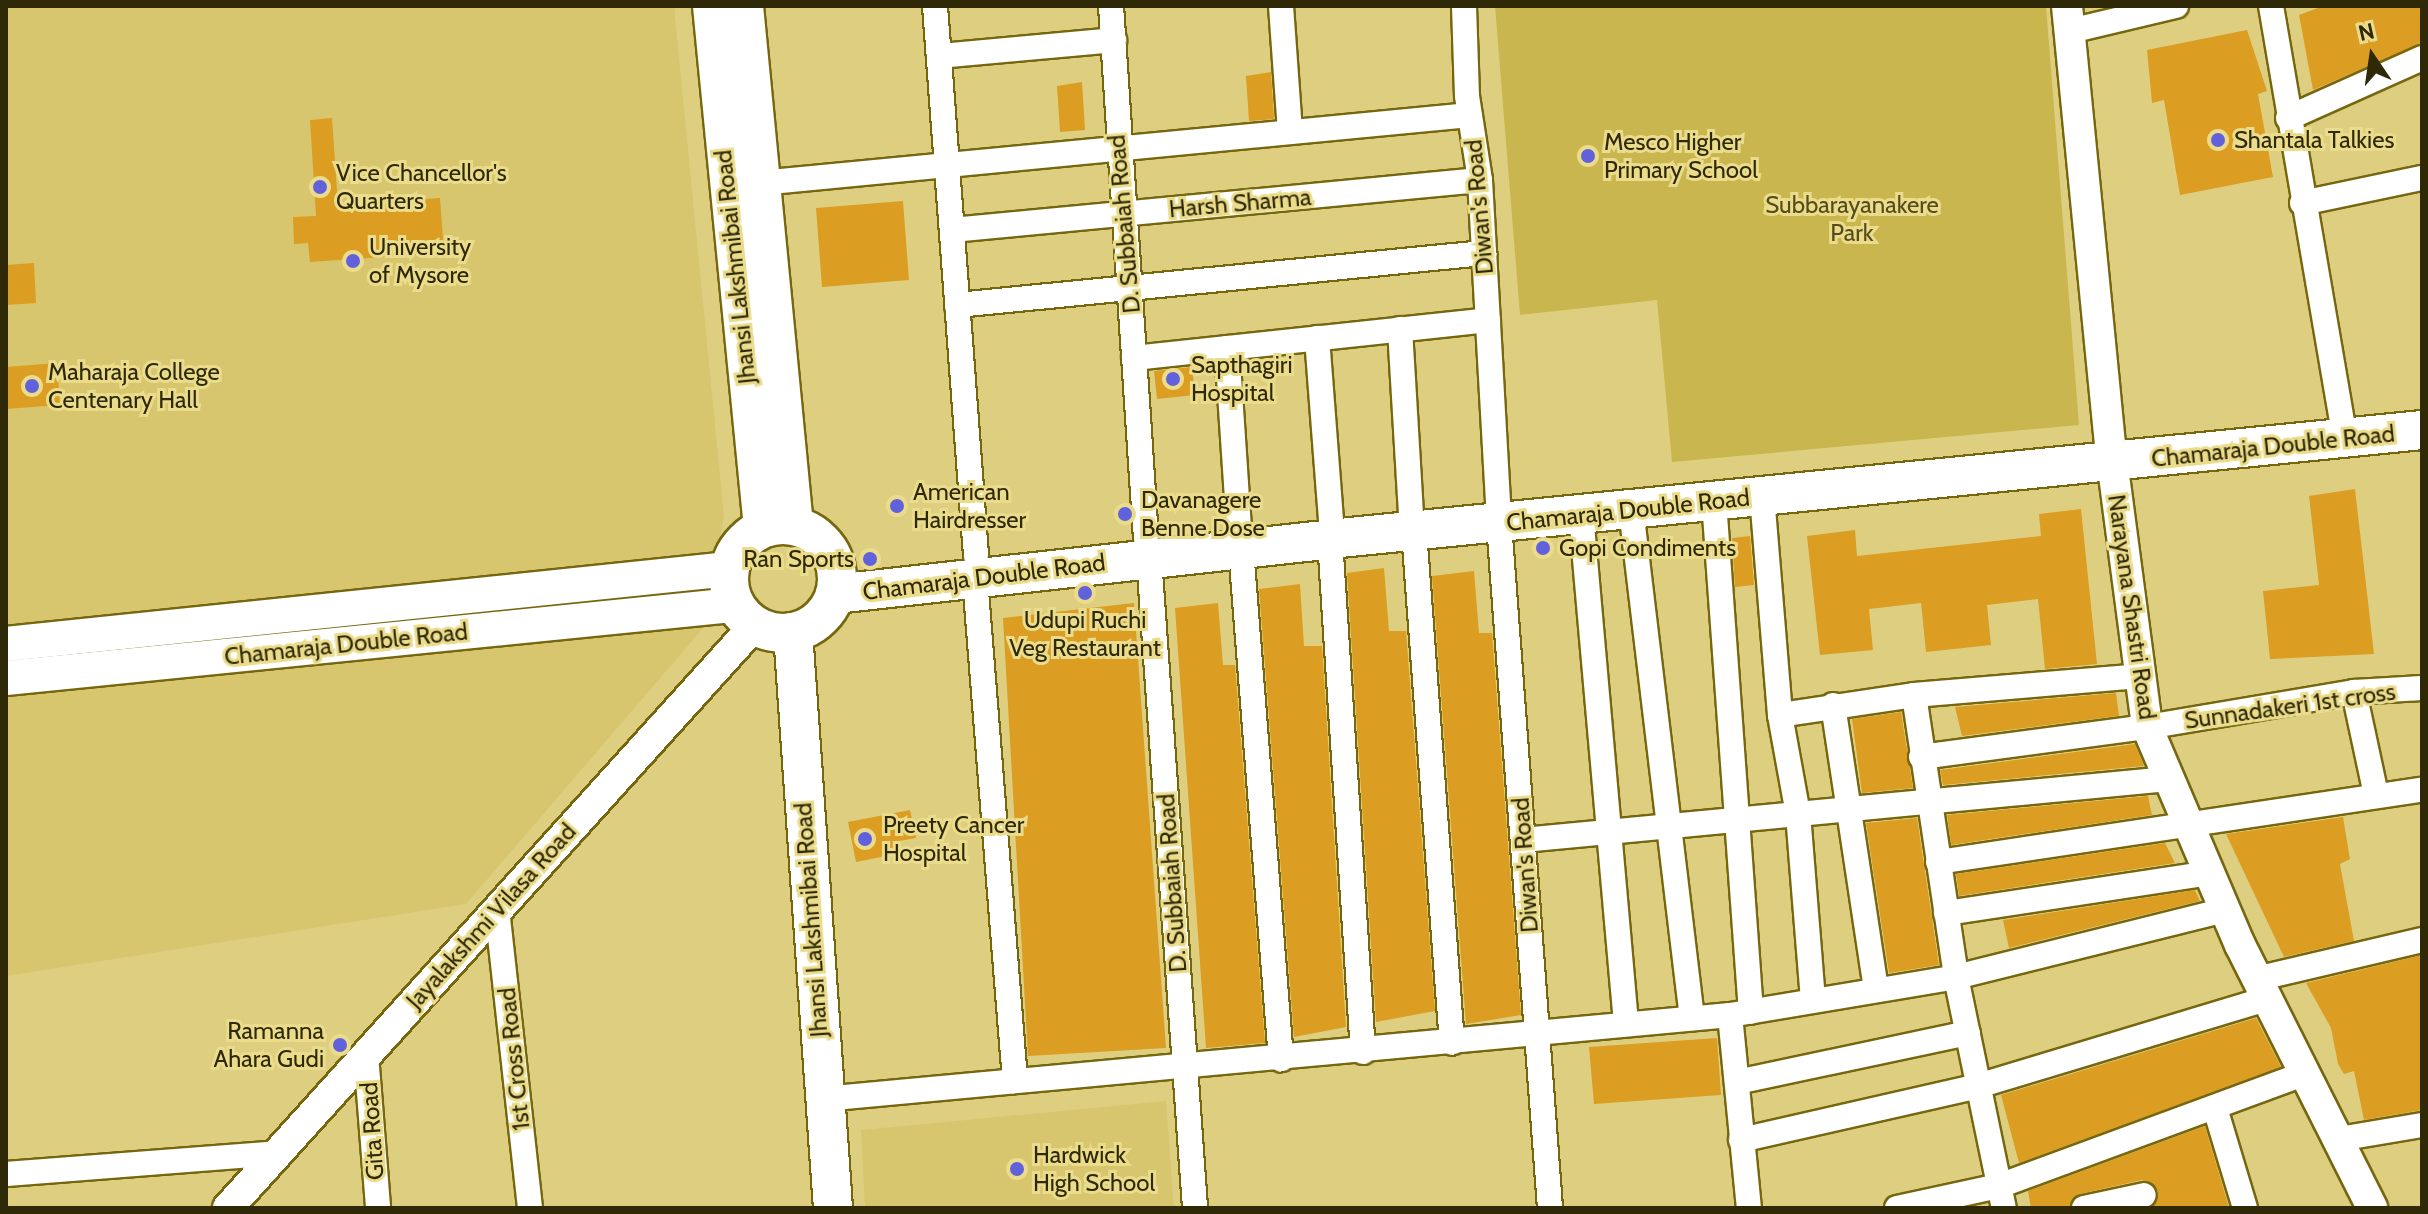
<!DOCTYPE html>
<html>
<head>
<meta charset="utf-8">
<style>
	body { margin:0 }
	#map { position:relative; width:2428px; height:1214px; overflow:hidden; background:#decf80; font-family:Cabin,sans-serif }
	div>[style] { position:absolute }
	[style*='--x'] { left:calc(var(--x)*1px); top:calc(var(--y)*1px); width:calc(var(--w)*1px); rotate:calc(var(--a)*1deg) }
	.built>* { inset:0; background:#d8c66e }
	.green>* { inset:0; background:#cab64e }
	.building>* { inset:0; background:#db9d22 }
	.roads { filter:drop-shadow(2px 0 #76670f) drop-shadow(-2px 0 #76670f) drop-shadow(0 2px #76670f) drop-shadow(0 -2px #76670f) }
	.minor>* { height:24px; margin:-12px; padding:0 12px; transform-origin:12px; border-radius:12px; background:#fff }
	.tertiary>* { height:30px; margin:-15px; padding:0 15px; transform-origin:15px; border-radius:15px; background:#fff }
	.secondary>* { height:34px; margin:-17px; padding:0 17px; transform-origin:17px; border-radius:17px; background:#fff }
	.primary>* { height:38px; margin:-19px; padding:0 19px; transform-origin:19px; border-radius:19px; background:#fff }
	.primary>.ring { margin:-19px; padding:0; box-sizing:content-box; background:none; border:38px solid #fff; border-radius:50% }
	.dots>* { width:22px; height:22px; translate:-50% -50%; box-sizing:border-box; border:4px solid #ebdc8c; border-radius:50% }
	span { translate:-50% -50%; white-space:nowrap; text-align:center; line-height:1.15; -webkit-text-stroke:6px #ebdc8c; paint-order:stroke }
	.poi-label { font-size:24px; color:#2f2907 }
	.left { translate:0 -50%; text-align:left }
	.right { translate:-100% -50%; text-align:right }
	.street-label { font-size:24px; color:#2f2907 }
	.park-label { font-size:24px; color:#574d1b }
	.frame { position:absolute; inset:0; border:8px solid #2f2907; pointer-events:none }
	.north { position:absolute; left:2332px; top:16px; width:80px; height:80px; -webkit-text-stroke:6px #ebdc8c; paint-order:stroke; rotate:347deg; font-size:22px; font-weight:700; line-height:32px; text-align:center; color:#2f2907 }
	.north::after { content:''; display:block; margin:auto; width:28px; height:36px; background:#2f2907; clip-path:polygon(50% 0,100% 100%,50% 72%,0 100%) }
</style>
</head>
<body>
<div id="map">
	<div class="built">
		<i style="clip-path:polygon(6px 6px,674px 6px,724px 516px,705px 626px,466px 904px,6px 976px)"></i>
		<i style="clip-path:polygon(1166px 1101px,1174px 1208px,865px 1208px,861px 1130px)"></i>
	</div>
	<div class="green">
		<i style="clip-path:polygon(1495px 6px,2046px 6px,2079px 425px,1672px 462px,1657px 300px,1520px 315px)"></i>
	</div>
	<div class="building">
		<i style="clip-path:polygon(2323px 6px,2422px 6px,2422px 43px,2313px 90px,2299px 15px)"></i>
		<i style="clip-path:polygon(2247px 30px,2267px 91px,2258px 94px,2273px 177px,2180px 195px,2164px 100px,2152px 103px,2147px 50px)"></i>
		<i style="clip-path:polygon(1271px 72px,1274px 119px,1249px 121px,1246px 76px)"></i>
		<i style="clip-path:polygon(1082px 82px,1085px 130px,1060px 132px,1057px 86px)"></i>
		<i style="clip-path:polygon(332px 118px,338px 205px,440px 198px,444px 253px,310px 262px,308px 243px,294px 244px,293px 217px,316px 216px,310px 120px)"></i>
		<i style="clip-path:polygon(903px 201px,909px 280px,822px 287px,816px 208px)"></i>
		<i style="clip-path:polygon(34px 263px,36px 303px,6px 305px,6px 265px)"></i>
		<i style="clip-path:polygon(57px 363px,60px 405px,6px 409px,6px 367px)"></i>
		<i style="clip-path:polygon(1192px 367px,1195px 395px,1157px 399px,1154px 371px)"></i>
		<i style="clip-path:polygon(2355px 489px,2374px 654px,2270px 659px,2263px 591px,2319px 585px,2309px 496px)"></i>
		<i style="clip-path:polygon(2081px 509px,2097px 664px,2045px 669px,2038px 599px,1987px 605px,1991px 645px,1926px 652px,1921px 603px,1869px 609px,1873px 650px,1820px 655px,1807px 536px,1855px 530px,1857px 556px,2041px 536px,2039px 514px)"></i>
		<i style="clip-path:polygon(1750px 536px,1754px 585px,1735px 587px,1732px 538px)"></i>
		<i style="clip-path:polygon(1384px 568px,1389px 631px,1406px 631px,1435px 1011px,1376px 1022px,1347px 573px)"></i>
		<i style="clip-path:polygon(1474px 571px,1479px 633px,1492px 633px,1521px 1015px,1466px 1024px,1432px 576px)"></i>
		<i style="clip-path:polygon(1300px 584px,1304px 646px,1322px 646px,1346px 1027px,1294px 1037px,1259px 589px)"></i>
		<i style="clip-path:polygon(1134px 603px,1166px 1048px,1028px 1056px,1003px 618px)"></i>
		<i style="clip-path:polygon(1218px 603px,1223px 665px,1235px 665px,1265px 1043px,1206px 1048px,1175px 608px)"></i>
		<i style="clip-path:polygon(2116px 693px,2119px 716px,1962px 736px,1955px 707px)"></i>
		<i style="clip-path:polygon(1901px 712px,1913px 788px,1862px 793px,1852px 719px)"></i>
		<i style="clip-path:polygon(2135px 744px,2144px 766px,1943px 785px,1940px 770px)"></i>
		<i style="clip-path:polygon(2148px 796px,2152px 815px,1951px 845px,1947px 815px)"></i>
		<i style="clip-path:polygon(910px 810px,916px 838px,899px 841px,901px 853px,856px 862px,848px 822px)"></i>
		<i style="clip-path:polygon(2343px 817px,2350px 859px,2340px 864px,2354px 941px,2284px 957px,2226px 834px)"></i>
		<i style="clip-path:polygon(1917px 818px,1939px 965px,1889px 973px,1866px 823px)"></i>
		<i style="clip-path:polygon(2165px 843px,2175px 863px,1959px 896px,1956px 874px)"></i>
		<i style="clip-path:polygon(2195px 890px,2200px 901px,2009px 948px,2003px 920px)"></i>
		<i style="clip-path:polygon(2422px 955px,2422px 1110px,2364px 1120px,2354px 1071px,2344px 1074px,2338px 1064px,2331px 1028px,2306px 983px)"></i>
		<i style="clip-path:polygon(2256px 1018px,2281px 1067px,2019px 1163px,2001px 1095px)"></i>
		<i style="clip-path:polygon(1717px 1038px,1721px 1095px,1594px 1104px,1589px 1047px)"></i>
		<i style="clip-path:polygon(2205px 1126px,2229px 1208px,2151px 1208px,2158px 1191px,2142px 1180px,2080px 1194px,2069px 1208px,2031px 1208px,2028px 1191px)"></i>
	</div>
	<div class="roads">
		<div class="minor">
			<i style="--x:935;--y:6;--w:551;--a:85.73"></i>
			<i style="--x:1111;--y:6;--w:533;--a:86.24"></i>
			<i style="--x:1281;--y:6;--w:126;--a:85.9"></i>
			<i style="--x:1464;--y:6;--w:90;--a:88.1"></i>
			<i style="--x:1467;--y:96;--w:85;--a:81.2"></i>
			<i style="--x:1480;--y:180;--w:324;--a:86.8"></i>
			<i style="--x:2271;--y:6;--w:422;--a:80.3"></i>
			<i style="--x:2070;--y:31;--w:109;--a:-13.3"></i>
			<i style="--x:939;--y:56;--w:176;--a:-5.2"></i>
			<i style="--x:2288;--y:118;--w:147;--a:-24.1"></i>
			<i style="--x:760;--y:183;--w:713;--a:-5.47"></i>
			<i style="--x:2302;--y:203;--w:123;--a:-11.8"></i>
			<i style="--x:952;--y:230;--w:530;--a:-5.41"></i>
			<i style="--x:957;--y:305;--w:530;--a:-5.64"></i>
			<i style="--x:1400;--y:329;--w:183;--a:86.6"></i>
			<i style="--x:1317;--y:338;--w:182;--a:85.6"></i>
			<i style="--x:1227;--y:348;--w:181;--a:86.2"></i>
			<i style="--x:1134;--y:358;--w:356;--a:-6.1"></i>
			<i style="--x:1762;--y:496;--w:220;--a:85.3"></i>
			<i style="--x:1780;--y:715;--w:101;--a:79.7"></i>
			<i style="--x:1798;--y:814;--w:187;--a:85.4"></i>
			<i style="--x:1714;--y:501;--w:512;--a:85.86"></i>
			<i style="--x:1631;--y:509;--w:513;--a:83.17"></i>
			<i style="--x:1581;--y:514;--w:511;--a:84.95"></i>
			<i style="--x:1499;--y:523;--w:687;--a:85.74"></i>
			<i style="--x:1414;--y:531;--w:513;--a:85.76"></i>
			<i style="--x:1330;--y:539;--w:514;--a:86.32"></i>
			<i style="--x:1241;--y:549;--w:512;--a:85.52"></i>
			<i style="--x:1149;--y:558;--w:652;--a:85.95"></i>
			<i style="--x:975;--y:579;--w:504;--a:85.44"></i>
			<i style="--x:2354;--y:692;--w:105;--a:77.9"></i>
			<i style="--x:1914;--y:695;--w:285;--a:81.5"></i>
			<i style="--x:1956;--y:977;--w:236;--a:78.3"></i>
			<i style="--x:1833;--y:705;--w:286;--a:81.4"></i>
			<i style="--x:1780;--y:715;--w:135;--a:-8.5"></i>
			<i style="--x:1914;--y:695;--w:226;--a:-4.8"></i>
			<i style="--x:1921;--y:757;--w:228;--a:-7.6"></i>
			<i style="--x:2147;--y:727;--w:210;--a:-9.6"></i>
			<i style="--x:2354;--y:692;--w:68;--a:-3.4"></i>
			<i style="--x:1523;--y:840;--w:648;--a:-5.4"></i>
			<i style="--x:1938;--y:862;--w:489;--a:-8.5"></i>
			<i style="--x:497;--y:909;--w:301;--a:83.7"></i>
			<i style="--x:1946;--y:913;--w:266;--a:-8.6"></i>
			<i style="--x:2256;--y:979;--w:171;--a:-13.2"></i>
			<i style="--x:1730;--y:1015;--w:194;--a:84.4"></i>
			<i style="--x:366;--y:1054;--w:154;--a:85.5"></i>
			<i style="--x:1737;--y:1082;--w:236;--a:-12"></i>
			<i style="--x:823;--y:1099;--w:911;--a:-5.29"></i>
			<i style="--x:1730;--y:1015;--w:229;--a:-9.5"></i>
			<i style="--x:1956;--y:977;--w:276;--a:-14"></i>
			<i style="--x:2215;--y:1108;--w:104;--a:73.3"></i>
			<i style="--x:2339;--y:1139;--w:84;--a:-9.6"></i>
			<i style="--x:1741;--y:1140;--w:243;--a:-12.8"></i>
			<i style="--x:1978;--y:1086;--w:301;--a:-16.8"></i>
			<i style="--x:6;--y:1174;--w:273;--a:-4.4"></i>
			<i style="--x:1897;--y:1208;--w:104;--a:-12.2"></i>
			<i style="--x:1999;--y:1186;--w:325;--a:-20.2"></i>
			<i style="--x:2084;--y:1208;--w:61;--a:-12.2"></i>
		</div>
		<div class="tertiary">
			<i style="--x:2067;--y:6;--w:441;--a:84.4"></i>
			<i style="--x:2110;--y:445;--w:284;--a:82.5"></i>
			<i style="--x:2147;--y:727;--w:237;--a:66.9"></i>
			<i style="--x:2240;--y:945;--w:294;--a:63.3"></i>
			<i style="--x:228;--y:1208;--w:784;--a:-47.89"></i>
		</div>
		<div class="secondary">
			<i style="--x:6;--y:644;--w:727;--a:-5.92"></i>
			<i style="--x:6;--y:678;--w:732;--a:-5.73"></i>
		</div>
		<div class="primary">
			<i style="--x:712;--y:6;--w:524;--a:84.42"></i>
			<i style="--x:744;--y:6;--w:522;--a:84.51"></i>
			<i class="ring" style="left:729px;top:525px;width:70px;height:70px"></i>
			<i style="--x:835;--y:594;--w:498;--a:-6.3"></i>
			<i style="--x:1330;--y:539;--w:1097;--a:-5.7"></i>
			<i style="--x:793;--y:632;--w:577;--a:86.03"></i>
		</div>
	</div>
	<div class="dots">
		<i style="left:2218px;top:140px;background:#6162db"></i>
		<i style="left:1588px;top:156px;background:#6162db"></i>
		<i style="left:320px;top:187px;background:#6162db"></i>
		<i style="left:353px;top:261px;background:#6162db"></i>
		<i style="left:1173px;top:379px;background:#6162db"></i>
		<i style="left:32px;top:386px;background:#6162db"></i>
		<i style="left:897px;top:506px;background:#6162db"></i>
		<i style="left:1125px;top:514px;background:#6162db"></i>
		<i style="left:1543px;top:548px;background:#6162db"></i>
		<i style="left:870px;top:559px;background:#6162db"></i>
		<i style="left:1085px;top:593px;background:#6162db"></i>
		<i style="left:865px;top:839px;background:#6162db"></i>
		<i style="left:340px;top:1045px;background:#6162db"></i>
		<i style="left:1017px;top:1169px;background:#6162db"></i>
	</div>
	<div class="poi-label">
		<span class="left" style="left:2234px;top:140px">Shantala Talkies</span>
		<span class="left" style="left:1604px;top:156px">Mesco Higher<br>Primary School</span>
		<span class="left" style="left:336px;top:187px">Vice Chancellor's<br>Quarters</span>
		<span class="left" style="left:369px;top:261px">University<br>of Mysore</span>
		<span class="left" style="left:1191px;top:379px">Sapthagiri<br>Hospital</span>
		<span class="left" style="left:48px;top:386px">Maharaja College<br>Centenary Hall</span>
		<span class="left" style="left:913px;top:506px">American<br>Hairdresser</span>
		<span class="left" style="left:1141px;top:514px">Davanagere<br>Benne Dose</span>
		<span class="left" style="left:1559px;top:548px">Gopi Condiments</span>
		<span class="right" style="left:854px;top:559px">Ran Sports</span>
		<span style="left:1085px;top:634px">Udupi Ruchi<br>Veg Restaurant</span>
		<span class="left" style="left:883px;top:839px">Preety Cancer<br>Hospital</span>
		<span class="right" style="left:324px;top:1045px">Ramanna<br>Ahara Gudi</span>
		<span class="left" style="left:1033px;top:1169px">Hardwick<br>High School</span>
	</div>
	<div class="street-label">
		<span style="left:1240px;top:203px;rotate:-5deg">Harsh Sharma</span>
		<span style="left:1479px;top:207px;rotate:-95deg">Diwan's Road</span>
		<span style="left:1124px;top:224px;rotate:-95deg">D. Subbaiah Road</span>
		<span style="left:735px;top:267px;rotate:-96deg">Jhansi Lakshmibai Road</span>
		<span style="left:2273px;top:446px;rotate:-6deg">Chamaraja Double Road</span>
		<span style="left:1628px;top:510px;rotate:-6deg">Chamaraja Double Road</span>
		<span style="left:984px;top:577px;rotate:-7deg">Chamaraja Double Road</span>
		<span style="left:2132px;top:607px;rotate:82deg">Narayana Shastri Road</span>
		<span style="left:346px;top:644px;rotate:-6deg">Chamaraja Double Road</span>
		<span style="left:2290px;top:706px;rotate:-8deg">Sunnadakeri 1st cross</span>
		<span style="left:1525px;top:865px;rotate:-94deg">Diwan's Road</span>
		<span style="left:1172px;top:883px;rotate:-94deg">D. Subbaiah Road</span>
		<span style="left:491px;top:916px;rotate:-48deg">Jayalakshmi Vilasa Road</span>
		<span style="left:811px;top:920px;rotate:-94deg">Jhansi Lakshmibai Road</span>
		<span style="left:514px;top:1059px;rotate:-96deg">1st Cross Road</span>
		<span style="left:372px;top:1131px;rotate:-94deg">Gita Road</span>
	</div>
	<div class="park-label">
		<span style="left:1852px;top:219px">Subbarayanakere<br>Park</span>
	</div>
	<div class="frame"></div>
	<div class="north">N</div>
</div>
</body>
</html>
